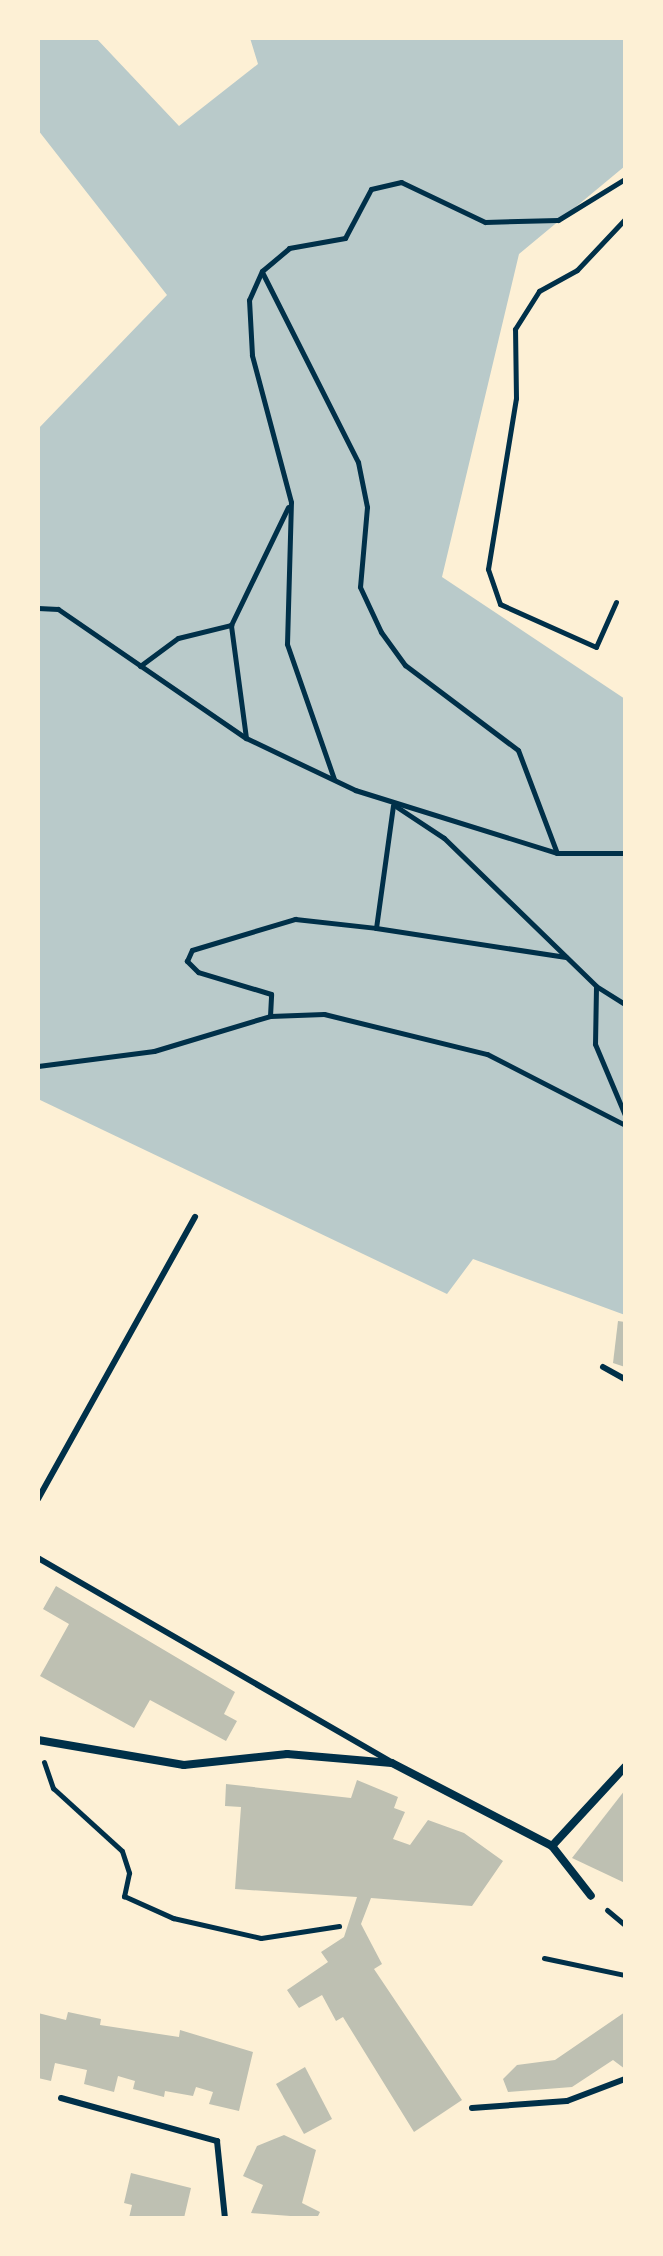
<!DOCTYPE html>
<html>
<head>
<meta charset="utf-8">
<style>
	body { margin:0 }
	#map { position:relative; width:663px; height:2256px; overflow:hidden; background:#fdf0d5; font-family:"Golos Text",sans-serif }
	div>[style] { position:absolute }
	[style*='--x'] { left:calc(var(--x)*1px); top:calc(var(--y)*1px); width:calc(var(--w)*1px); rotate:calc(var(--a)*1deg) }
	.green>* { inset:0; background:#b9caca }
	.building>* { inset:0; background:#bec0b2 }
	.path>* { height:5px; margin:-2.5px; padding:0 2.5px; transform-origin:2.5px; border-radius:2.5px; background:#003049 }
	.service>* { height:6px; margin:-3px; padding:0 3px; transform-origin:3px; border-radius:3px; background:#003049 }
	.minor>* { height:8px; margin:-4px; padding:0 4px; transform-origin:4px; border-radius:4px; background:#003049 }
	span { translate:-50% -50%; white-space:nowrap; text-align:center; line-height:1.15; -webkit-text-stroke:7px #fdf0d5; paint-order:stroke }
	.frame { position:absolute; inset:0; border:40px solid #fdf0d5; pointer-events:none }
</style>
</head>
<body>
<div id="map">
	<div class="green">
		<i style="clip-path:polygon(38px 38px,96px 38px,179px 126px,258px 64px,250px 38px,625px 38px,625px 166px,519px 254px,442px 577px,625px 699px,625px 1315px,473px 1259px,447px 1294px,38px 1099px,38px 429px,167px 295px,38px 130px)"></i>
	</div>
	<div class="building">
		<i style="clip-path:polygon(618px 1321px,625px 1322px,625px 1367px,613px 1363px)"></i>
		<i style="clip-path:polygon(56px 1586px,235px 1692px,224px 1714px,237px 1721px,226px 1741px,150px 1700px,134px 1728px,40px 1676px,69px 1624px,43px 1609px)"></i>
		<i style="clip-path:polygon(357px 1780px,398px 1797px,394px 1808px,405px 1812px,393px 1839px,410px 1845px,428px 1820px,464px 1833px,503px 1861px,472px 1906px,371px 1898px,361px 1924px,382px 1964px,374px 1969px,462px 2100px,414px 2132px,343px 2017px,336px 2021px,322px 1995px,299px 2008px,287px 1990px,328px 1962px,321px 1952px,344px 1937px,357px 1897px,235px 1889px,241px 1807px,225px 1806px,226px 1784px,351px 1798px)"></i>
		<i style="clip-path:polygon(625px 1790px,625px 1883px,572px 1858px)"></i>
		<i style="clip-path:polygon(68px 2012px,101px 2019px,100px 2025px,179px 2037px,180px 2030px,253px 2052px,239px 2111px,209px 2104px,213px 2092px,196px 2087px,193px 2096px,165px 2091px,164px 2097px,133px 2089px,135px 2081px,118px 2076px,114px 2092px,84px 2084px,87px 2070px,55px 2063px,51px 2081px,38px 2078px,38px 2013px,66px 2020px)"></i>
		<i style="clip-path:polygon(625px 2012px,625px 2069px,613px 2060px,572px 2087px,508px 2092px,503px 2079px,517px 2065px,555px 2060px)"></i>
		<i style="clip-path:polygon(305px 2067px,332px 2119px,304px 2134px,276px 2084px)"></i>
		<i style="clip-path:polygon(284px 2135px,316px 2150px,302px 2203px,320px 2212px,317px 2218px,251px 2213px,263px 2185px,243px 2176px,257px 2146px)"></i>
		<i style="clip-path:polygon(131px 2173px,191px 2188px,184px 2218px,129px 2218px,132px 2205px,124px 2203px)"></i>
	</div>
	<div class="path">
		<i style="--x:262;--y:272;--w:213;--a:63.2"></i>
		<i style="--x:358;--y:462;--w:46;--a:78.7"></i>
		<i style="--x:367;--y:507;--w:80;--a:95"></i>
		<i style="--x:360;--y:587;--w:50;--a:65"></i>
		<i style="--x:381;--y:632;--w:41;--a:54"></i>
		<i style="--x:405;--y:665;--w:141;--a:37"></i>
		<i style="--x:518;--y:750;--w:110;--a:69.3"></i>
		<i style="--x:616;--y:602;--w:49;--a:114"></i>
		<i style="--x:596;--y:647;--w:105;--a:-155.9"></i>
		<i style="--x:500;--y:604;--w:37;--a:-109"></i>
		<i style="--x:488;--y:569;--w:173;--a:-80.7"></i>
		<i style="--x:516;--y:398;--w:69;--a:-90.8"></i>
		<i style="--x:515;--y:329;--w:45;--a:-57.7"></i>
		<i style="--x:539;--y:291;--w:43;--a:-28.9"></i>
		<i style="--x:577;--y:270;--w:70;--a:-46.7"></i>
		<i style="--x:38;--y:608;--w:20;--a:3"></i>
		<i style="--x:58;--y:609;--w:228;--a:34.5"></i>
		<i style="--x:246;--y:738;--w:121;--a:25.5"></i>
		<i style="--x:355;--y:790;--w:212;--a:17.3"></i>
		<i style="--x:557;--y:853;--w:68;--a:0"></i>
		<i style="--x:140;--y:666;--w:47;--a:-36.4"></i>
		<i style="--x:178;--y:638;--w:55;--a:-13.8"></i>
		<i style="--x:246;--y:738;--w:114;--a:-97.6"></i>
		<i style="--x:231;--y:625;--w:131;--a:-64.2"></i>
		<i style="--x:334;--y:779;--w:143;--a:-109.2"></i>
		<i style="--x:287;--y:644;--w:142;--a:-88.4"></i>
		<i style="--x:291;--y:502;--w:152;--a:-104.9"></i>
		<i style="--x:252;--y:355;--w:55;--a:-93.1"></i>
		<i style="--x:249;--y:300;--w:32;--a:-66"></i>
		<i style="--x:262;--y:271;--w:35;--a:-40"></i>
		<i style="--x:289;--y:248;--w:57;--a:-10.1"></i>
		<i style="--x:345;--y:238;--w:55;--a:-62"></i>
		<i style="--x:371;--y:189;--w:31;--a:-13"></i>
		<i style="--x:401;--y:182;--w:93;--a:25.5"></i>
		<i style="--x:485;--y:222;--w:73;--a:-1.6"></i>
		<i style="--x:558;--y:220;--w:79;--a:-31.5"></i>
		<i style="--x:397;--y:807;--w:56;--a:33.4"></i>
		<i style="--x:444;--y:838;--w:212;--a:44.2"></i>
		<i style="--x:596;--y:986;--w:34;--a:32"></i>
		<i style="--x:376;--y:928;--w:192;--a:8.7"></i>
		<i style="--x:596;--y:987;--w:57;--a:91"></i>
		<i style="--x:595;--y:1044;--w:77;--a:67.1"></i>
		<i style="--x:270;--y:1016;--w:54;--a:-2.1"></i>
		<i style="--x:324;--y:1014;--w:168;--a:13.8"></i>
		<i style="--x:487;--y:1054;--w:155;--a:27.2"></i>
		<i style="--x:38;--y:1066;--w:117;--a:-7.4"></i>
		<i style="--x:154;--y:1051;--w:121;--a:-16.8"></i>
		<i style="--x:270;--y:1016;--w:22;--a:-87"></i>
		<i style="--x:271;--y:994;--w:76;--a:-163.2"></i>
		<i style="--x:198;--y:972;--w:16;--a:-135"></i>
		<i style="--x:187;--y:961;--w:12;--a:-66"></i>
		<i style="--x:192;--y:950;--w:108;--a:-16.8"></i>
		<i style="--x:295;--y:919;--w:81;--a:6.3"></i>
		<i style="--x:376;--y:928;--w:124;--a:-82.1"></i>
		<i style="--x:44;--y:1762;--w:28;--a:71"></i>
		<i style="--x:53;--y:1788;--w:93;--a:42.4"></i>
		<i style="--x:122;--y:1851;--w:23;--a:72"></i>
		<i style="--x:129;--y:1873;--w:24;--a:102"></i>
		<i style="--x:124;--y:1896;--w:54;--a:24.2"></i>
		<i style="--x:173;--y:1918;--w:90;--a:12.8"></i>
		<i style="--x:261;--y:1938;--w:79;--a:-8.7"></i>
		<i style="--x:607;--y:1910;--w:23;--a:40"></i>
		<i style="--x:544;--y:1958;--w:83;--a:11.9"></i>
	</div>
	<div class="service">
		<i style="--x:603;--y:1367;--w:25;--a:29"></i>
		<i style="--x:38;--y:1499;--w:323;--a:-60.9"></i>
		<i style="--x:38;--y:1558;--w:405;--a:30"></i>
		<i style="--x:61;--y:2098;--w:162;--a:15.4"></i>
		<i style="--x:217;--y:2141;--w:77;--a:84.1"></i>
		<i style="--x:472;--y:2108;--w:95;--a:-4.2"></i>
		<i style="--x:567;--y:2101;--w:62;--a:-20.8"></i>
	</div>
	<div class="minor">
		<i style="--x:38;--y:1740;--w:148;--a:9.7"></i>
		<i style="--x:184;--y:1765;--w:104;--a:-6.1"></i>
		<i style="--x:287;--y:1754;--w:105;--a:4.9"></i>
		<i style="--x:392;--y:1763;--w:180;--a:27.4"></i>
		<i style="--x:552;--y:1846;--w:63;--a:52"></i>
		<i style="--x:552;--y:1846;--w:108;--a:-47.3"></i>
	</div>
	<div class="frame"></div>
</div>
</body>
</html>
